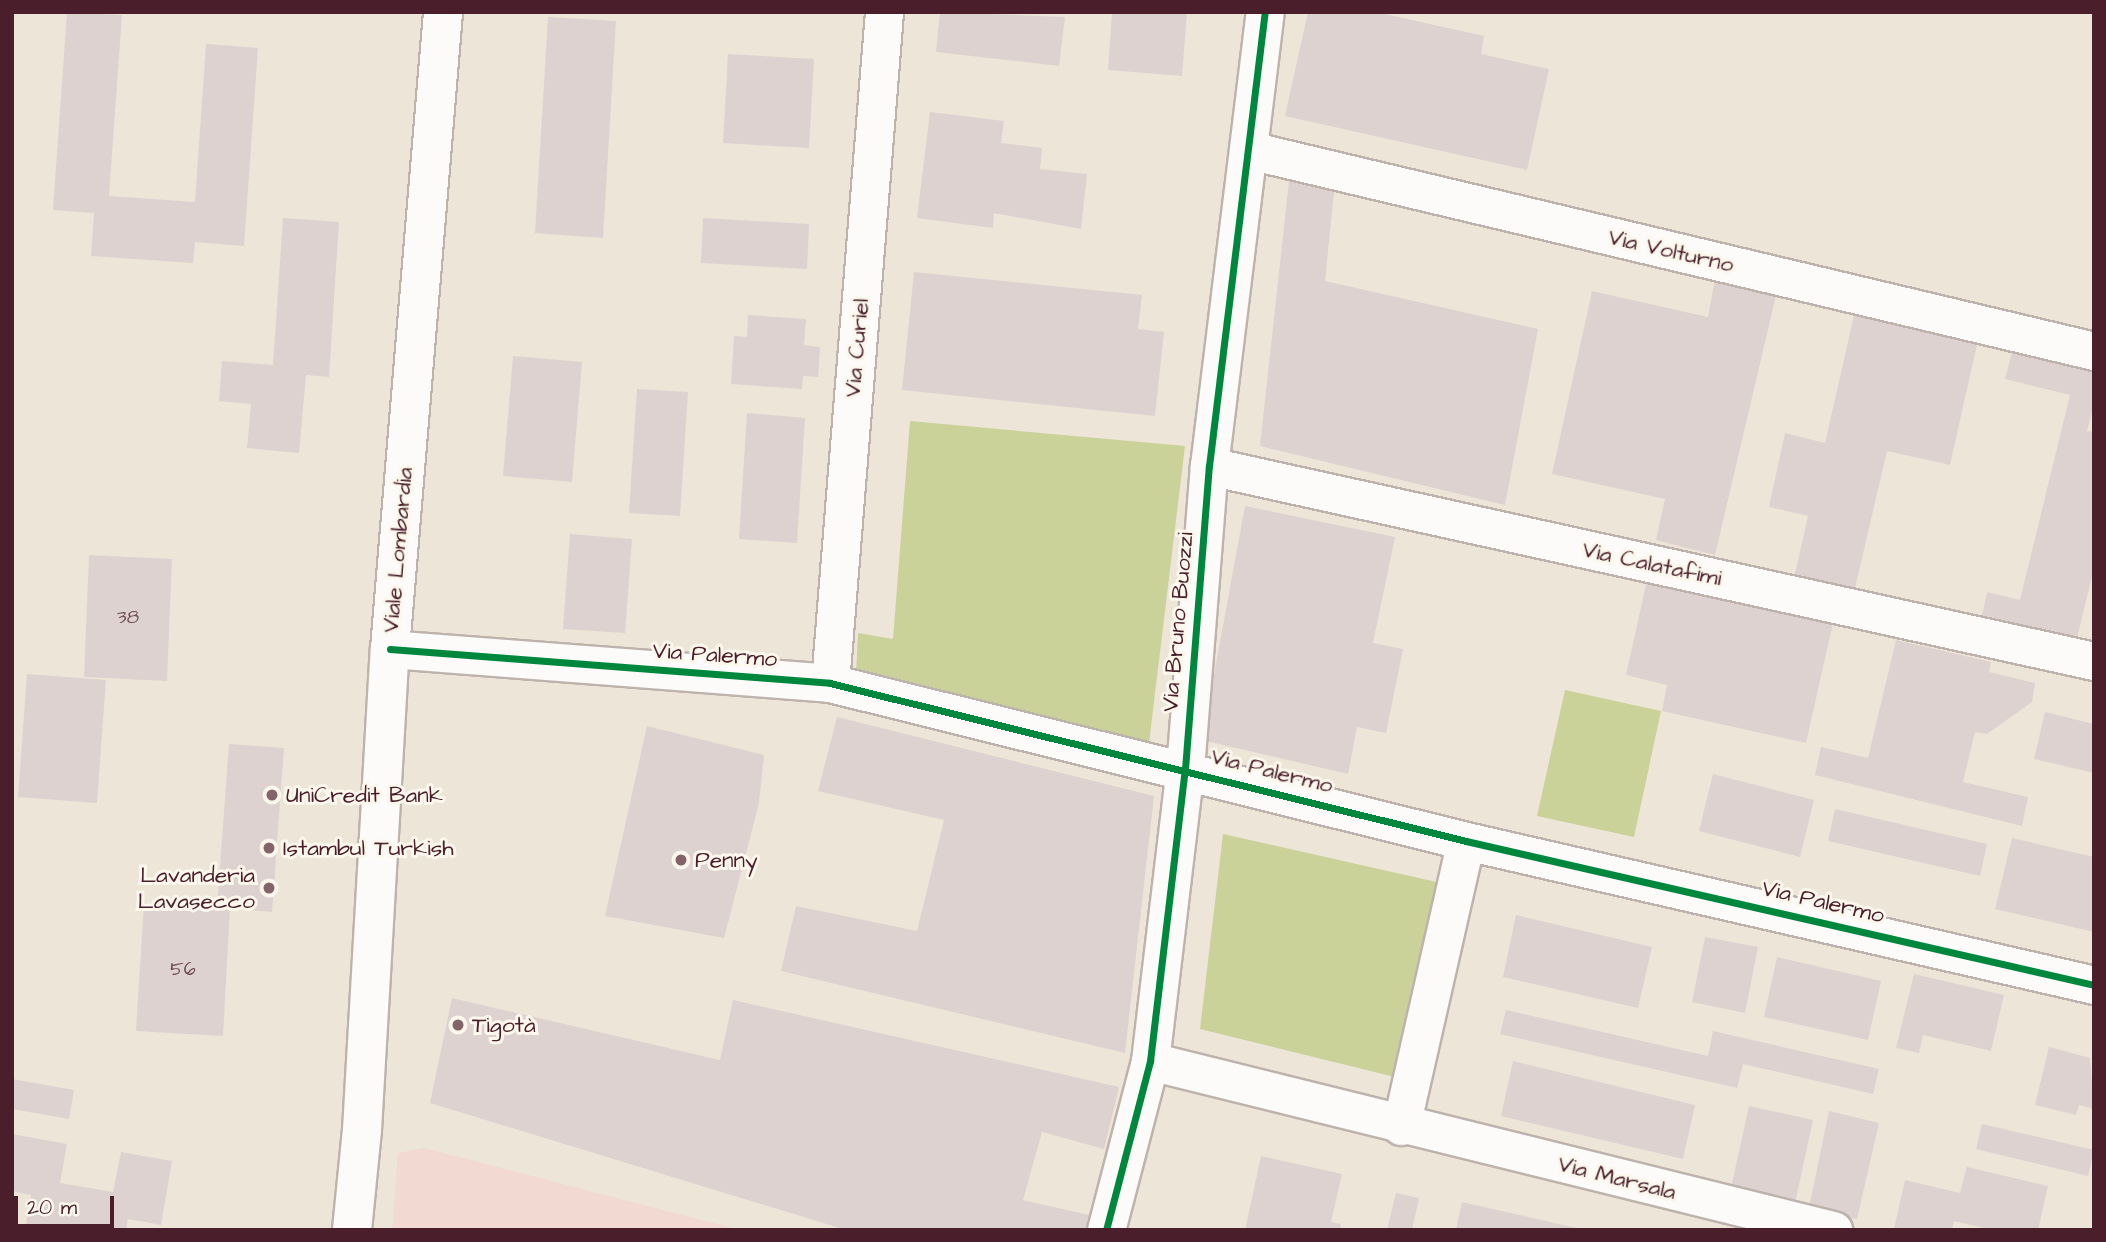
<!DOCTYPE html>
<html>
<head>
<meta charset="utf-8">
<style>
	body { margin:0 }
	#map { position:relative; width:2106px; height:1242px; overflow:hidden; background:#ede5d8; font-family:"Architects Daughter",sans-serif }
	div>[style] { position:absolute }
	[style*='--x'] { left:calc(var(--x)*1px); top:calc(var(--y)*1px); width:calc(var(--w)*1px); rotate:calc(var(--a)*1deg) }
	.built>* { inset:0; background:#f2d9d1 }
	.green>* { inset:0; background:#cad299 }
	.building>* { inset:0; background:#ded2d0 }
	.roads { filter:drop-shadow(2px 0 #bdb3ac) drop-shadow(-2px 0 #bdb3ac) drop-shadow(0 2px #bdb3ac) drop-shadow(0 -2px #bdb3ac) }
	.minor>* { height:37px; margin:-18.5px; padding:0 18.5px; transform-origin:18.5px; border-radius:18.5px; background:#fcfbf9 }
	.tertiary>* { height:38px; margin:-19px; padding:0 19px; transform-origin:19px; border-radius:19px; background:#fcfbf9 }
	.cycleway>* { height:7px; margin:-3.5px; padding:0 3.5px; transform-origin:3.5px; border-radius:3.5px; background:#00873e }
	.dots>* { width:19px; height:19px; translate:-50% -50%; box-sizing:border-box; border:4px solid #fbf7ec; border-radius:50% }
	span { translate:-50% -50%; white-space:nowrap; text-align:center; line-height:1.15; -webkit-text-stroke:6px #fbf7ec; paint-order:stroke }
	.number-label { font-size:19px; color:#6f4c54 }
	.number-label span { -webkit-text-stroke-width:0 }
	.street-label { font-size:23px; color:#4a1f2b }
	.poi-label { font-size:23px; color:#4a1f2b }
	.left { translate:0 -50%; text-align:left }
	.right { translate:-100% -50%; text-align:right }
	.frame { position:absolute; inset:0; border:14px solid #4a1f2b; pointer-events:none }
	.scale { position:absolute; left:14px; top:1196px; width:100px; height:32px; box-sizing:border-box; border:4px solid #4a1f2b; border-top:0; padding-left:9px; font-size:21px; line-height:24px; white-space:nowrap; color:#4a1f2b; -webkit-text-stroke:5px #fbf7ec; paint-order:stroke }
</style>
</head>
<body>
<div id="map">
	<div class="built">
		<i style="clip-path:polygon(424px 1148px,740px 1230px,392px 1230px,398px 1153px)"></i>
	</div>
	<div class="green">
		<i style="clip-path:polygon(910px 421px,1185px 446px,1149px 743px,856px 674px,858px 633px,893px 639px)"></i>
		<i style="clip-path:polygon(1565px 690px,1661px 711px,1634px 837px,1537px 816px)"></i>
		<i style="clip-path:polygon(1223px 834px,1441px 883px,1395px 1077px,1200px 1029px)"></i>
	</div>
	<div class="building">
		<i style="clip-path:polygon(67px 12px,122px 15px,109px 196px,195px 202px,206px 44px,258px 48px,244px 246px,195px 242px,193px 263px,91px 256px,94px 213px,53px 210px)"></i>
		<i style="clip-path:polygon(940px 12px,1065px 17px,1059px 66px,936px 52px)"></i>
		<i style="clip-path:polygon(1112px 12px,1187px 12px,1182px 76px,1108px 70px)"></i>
		<i style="clip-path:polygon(1308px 12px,1376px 12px,1484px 36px,1481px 54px,1549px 69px,1527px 170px,1285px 116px)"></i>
		<i style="clip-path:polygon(548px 17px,616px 21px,603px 238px,535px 233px)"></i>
		<i style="clip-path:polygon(728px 54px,814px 59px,809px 148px,723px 143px)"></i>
		<i style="clip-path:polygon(930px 112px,1004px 121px,1001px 143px,1042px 148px,1040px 169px,1087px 174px,1081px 229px,994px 213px,993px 228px,917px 218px)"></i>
		<i style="clip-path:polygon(1289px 181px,1334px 192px,1325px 281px,1538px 329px,1505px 505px,1260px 446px)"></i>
		<i style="clip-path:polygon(283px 218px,339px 222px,329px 377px,306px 375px,299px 453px,247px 448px,251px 404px,219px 401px,222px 361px,273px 365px)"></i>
		<i style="clip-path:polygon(703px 218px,809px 224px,807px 269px,701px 263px)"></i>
		<i style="clip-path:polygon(914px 272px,1142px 295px,1138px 329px,1164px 332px,1155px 416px,902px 390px)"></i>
		<i style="clip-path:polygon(1716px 273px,1778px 287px,1715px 555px,1656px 540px,1665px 499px,1552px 474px,1592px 291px,1708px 317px)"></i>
		<i style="clip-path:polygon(1855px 311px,1978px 340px,1950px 465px,1887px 451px,1855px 588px,1795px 574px,1808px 516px,1769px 507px,1785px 433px,1825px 443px)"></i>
		<i style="clip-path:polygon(748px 315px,806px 319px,804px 345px,820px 347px,818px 377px,803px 376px,802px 389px,731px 384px,734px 336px,747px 337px)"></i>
		<i style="clip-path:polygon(2013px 349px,2094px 367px,2094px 403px,2087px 431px,2094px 432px,2094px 568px,2077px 638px,1982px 615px,1987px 592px,2020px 600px,2070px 395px,2005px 379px)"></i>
		<i style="clip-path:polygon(513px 356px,582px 362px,572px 482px,503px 476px)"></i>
		<i style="clip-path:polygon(637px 389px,688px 392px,680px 516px,629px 513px)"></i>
		<i style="clip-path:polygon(747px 413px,805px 418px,797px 543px,739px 539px)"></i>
		<i style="clip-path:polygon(1245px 506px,1395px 537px,1373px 643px,1403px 649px,1386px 733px,1357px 727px,1348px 774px,1202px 740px)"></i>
		<i style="clip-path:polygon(570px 534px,632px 539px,625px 633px,563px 629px)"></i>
		<i style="clip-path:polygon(89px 555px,172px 559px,167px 681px,84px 677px)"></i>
		<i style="clip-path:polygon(1647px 580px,1833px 623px,1806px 743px,1662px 711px,1667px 685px,1626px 675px)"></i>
		<i style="clip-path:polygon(1896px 640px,1991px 662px,1989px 672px,2035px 683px,2032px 702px,1987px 734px,1975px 732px,1963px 782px,2028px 797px,2022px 826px,1815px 775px,1821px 747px,1868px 758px)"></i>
		<i style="clip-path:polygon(27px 674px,106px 680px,97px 803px,18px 797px)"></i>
		<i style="clip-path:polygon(2045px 712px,2094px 724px,2094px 773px,2034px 759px)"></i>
		<i style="clip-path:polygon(837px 717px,1154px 796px,1125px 1053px,781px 971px,796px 906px,917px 931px,944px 820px,818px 791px)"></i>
		<i style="clip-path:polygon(647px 726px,764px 755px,759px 803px,724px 938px,605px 916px)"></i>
		<i style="clip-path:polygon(229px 744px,284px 748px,272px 912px,230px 908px,223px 1036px,136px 1031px,144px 903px,217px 907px)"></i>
		<i style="clip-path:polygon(1713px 774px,1814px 800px,1800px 857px,1699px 831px)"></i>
		<i style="clip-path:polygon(1835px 809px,1987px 844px,1980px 876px,1828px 841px)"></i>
		<i style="clip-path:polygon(2012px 838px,2094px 857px,2094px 932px,1995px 909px)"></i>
		<i style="clip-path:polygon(1516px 915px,1652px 947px,1638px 1008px,1503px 977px)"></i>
		<i style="clip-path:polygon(1705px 937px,1758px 947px,1745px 1013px,1692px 1002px)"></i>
		<i style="clip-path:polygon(1777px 957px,1881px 981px,1868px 1040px,1764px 1017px)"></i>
		<i style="clip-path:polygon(1914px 974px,2004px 995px,1991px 1051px,1923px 1035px,1919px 1053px,1896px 1048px)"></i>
		<i style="clip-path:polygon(452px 998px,720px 1060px,733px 1000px,1119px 1087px,1104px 1149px,1042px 1132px,1023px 1200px,1089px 1215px,1085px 1230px,846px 1230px,430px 1103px)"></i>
		<i style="clip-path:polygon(1506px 1010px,1708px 1056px,1713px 1031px,1879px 1069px,1873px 1094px,1743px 1064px,1737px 1088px,1500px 1034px)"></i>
		<i style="clip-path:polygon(2049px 1047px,2090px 1058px,2094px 1109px,2079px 1105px,2076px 1115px,2035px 1105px)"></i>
		<i style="clip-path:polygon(1513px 1061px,1695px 1105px,1683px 1159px,1501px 1116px)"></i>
		<i style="clip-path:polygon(12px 1079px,74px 1090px,69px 1119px,12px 1109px)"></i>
		<i style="clip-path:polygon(1749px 1106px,1813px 1120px,1795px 1203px,1731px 1188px)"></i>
		<i style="clip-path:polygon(1829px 1111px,1879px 1123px,1857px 1219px,1809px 1208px)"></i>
		<i style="clip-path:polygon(1982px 1124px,2094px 1150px,2088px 1176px,1976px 1149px)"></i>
		<i style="clip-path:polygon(12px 1134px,67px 1144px,60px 1183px,113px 1192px,121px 1152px,172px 1161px,161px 1225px,128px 1219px,126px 1230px,25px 1230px,31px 1195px,12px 1191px)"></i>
		<i style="clip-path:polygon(1261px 1156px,1342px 1174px,1331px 1222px,1341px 1224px,1340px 1230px,1245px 1230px)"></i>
		<i style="clip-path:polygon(1967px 1167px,2048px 1186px,2038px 1230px,1993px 1230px,1954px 1221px,1952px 1230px,1894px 1229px,1905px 1180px,1960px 1193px)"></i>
		<i style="clip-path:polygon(1396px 1193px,1419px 1198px,1412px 1230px,1387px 1230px)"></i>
		<i style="clip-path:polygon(1462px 1202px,1581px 1229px,1581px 1230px,1456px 1230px)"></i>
	</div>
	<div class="roads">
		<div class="minor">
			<i style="--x:1249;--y:150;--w:869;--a:13.38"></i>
			<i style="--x:1209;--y:466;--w:906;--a:12.43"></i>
			<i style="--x:390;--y:649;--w:441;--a:4.4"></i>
			<i style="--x:830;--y:683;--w:655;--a:13.95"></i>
			<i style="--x:1466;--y:841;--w:644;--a:12.91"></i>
			<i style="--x:830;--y:683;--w:673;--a:-85.4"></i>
			<i style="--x:1150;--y:1061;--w:704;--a:13.9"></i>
			<i style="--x:1401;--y:1126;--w:292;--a:-77.2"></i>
			<i style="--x:1106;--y:1230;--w:175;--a:-75.4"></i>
			<i style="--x:1150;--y:1061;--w:294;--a:-83.2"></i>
			<i style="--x:1185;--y:769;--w:304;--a:-85.5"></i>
			<i style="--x:1209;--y:466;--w:457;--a:-83"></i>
		</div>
		<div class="tertiary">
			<i style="--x:352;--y:1230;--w:100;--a:-84.3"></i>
			<i style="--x:362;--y:1130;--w:482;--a:-86.7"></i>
			<i style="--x:390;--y:649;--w:639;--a:-85.24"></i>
		</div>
	</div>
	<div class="cycleway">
		<i style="--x:390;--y:649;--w:441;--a:4.4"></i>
		<i style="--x:830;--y:683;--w:655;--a:13.95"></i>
		<i style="--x:1466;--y:841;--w:644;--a:12.91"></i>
		<i style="--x:1106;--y:1230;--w:175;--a:-75.4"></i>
		<i style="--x:1150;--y:1061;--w:294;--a:-83.2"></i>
		<i style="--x:1185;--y:769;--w:304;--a:-85.5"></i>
		<i style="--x:1209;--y:466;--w:457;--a:-83"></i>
	</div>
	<div class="dots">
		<i style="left:272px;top:795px;background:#836468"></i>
		<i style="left:269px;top:848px;background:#836468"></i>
		<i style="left:681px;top:860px;background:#836468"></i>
		<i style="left:269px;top:888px;background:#836468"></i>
		<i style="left:458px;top:1025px;background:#836468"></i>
	</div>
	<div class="number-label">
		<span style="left:128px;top:618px">38</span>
		<span style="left:183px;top:970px">56</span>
	</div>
	<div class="street-label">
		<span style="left:1671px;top:251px;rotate:13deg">Via Volturno</span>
		<span style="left:857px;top:348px;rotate:-85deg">Via Curiel</span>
		<span style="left:398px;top:550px;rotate:-85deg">Viale Lombardia</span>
		<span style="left:1652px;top:564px;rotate:12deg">Via Calatafimi</span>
		<span style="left:1178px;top:622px;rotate:-85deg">Via Bruno Buozzi</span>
		<span style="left:715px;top:655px;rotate:4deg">Via Palermo</span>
		<span style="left:1272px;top:771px;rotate:14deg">Via Palermo</span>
		<span style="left:1823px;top:902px;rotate:13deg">Via Palermo</span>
		<span style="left:1617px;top:1178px;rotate:14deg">Via Marsala</span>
	</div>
	<div class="poi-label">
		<span class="left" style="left:286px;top:795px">UniCredit Bank</span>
		<span class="left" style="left:283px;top:848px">Istambul Turkish</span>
		<span class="left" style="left:695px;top:860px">Penny</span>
		<span class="right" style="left:255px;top:888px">Lavanderia<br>Lavasecco</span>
		<span class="left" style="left:472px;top:1025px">Tigotà</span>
	</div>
	<div class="frame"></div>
	<div class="scale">20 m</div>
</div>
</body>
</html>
